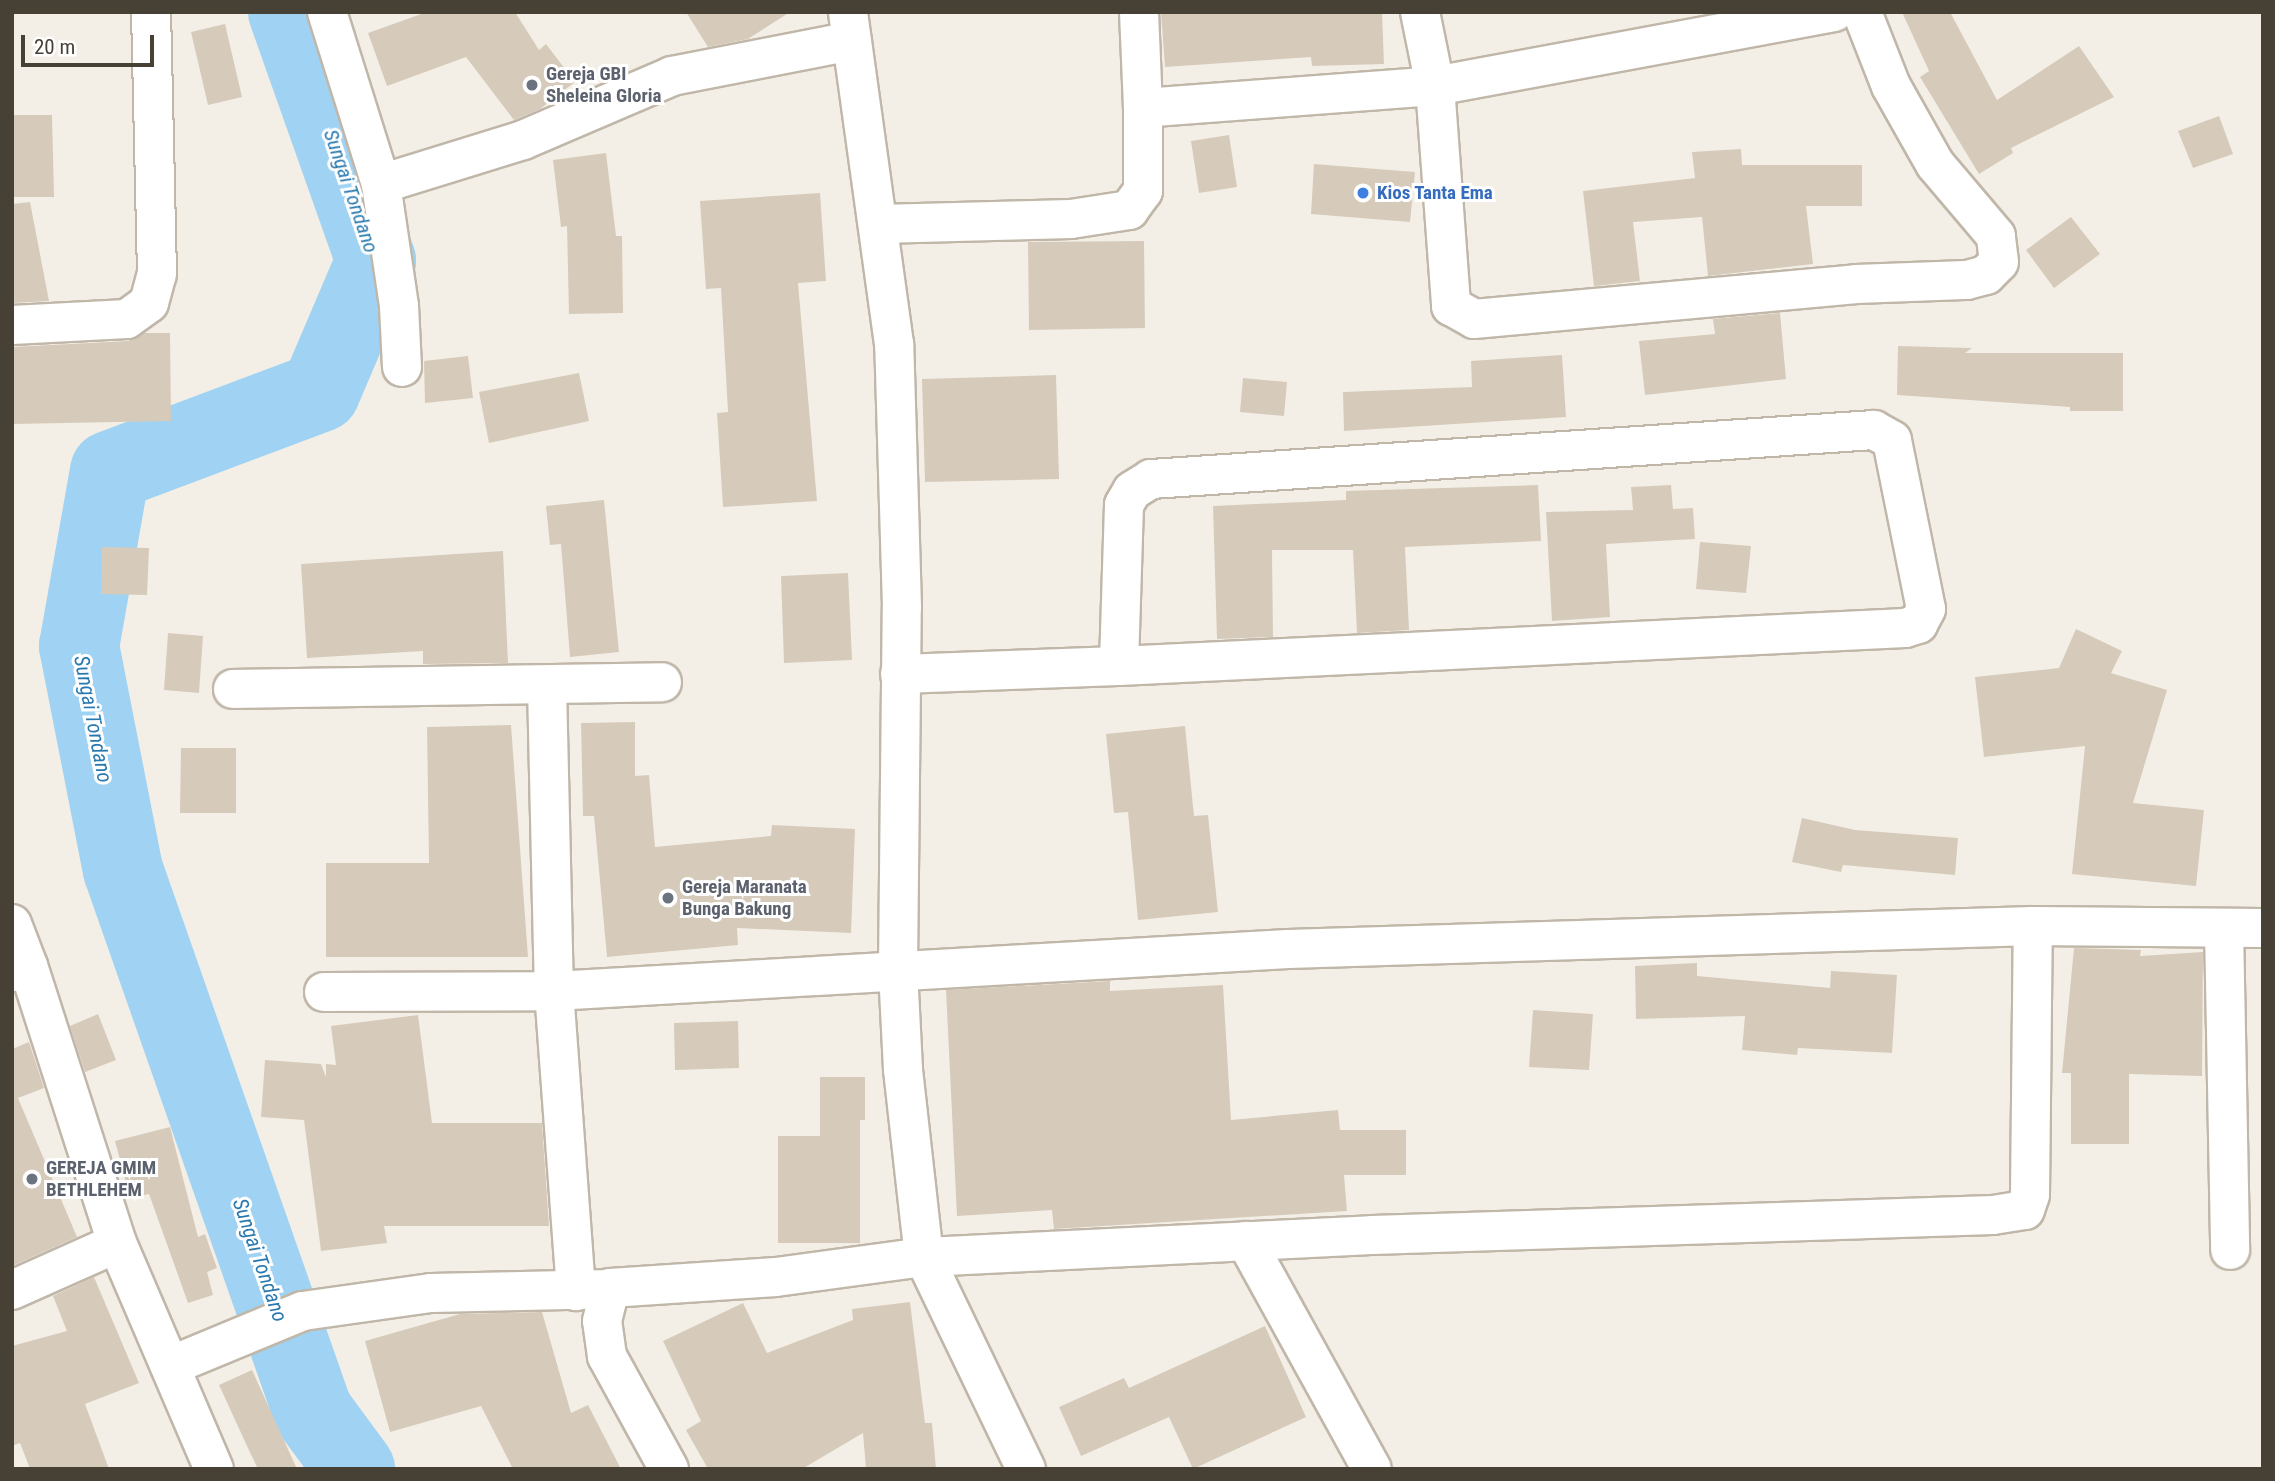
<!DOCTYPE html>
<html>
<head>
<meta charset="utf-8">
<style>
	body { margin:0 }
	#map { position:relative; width:2275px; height:1481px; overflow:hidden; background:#f4efe6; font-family:"Roboto Condensed",sans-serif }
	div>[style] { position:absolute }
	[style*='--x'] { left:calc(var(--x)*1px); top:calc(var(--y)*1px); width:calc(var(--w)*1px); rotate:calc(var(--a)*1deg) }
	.river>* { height:80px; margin:-40px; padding:0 40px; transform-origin:40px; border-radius:40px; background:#a0d3f3 }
	.building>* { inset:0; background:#d6cbbb }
	.roads { filter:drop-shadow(2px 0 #c0b7a9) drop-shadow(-2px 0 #c0b7a9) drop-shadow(0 2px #c0b7a9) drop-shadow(0 -2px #c0b7a9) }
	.minor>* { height:38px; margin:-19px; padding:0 19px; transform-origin:19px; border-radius:19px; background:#fff }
	.dots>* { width:19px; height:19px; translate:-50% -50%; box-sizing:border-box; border:4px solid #fff; border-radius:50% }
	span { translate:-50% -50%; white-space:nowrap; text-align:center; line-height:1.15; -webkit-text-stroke:6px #fff; paint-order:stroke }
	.worship-label { font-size:19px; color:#5b616d; font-weight:700 }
	.left { translate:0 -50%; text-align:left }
	.shop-label { font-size:19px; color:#366cbe; font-weight:700 }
	.water-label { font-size:21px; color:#2979af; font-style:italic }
	.frame { position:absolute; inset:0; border:14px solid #474035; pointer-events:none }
	.scale { position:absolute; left:21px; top:35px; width:133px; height:32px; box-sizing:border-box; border:4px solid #474035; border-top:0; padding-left:9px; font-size:21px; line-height:24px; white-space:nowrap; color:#474035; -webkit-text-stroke:5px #fff; paint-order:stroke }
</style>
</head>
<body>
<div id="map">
	<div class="river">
		<i style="--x:288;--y:12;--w:264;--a:70.5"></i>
		<i style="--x:376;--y:261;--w:142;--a:113.1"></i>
		<i style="--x:320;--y:392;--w:224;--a:159.4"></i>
		<i style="--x:110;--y:471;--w:178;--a:100"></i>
		<i style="--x:79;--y:646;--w:228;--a:78.9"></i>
		<i style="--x:123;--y:870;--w:574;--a:70.68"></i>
		<i style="--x:313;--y:1412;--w:71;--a:53.6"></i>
	</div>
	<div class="building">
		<i style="clip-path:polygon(427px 12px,515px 12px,539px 50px,546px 44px,575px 82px,540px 109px,514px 120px,466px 57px,387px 86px,368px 33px)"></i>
		<i style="clip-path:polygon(686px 12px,790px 12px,748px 39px,708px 47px)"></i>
		<i style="clip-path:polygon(1161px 12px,1382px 12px,1384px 64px,1312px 66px,1311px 57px,1165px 67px)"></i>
		<i style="clip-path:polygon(1902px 12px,1950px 12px,1997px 100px,2079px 46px,2114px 97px,2011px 148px,2013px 153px,1979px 174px,1920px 77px,1929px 71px)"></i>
		<i style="clip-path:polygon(225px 24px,242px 97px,208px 105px,191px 32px)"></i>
		<i style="clip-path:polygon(12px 115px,52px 115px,54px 197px,12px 197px)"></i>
		<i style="clip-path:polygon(2219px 116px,2233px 154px,2193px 168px,2178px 131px)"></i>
		<i style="clip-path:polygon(1229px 135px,1237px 187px,1199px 193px,1191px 141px)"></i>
		<i style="clip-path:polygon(1741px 149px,1742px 165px,1862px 165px,1862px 206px,1806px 206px,1813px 264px,1708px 276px,1702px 217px,1633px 222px,1640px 281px,1594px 286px,1583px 191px,1695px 178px,1692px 152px)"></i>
		<i style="clip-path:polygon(606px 153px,616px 236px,622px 236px,623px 313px,569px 314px,567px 226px,561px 227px,553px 160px)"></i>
		<i style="clip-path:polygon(1314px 164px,1415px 172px,1410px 222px,1311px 214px)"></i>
		<i style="clip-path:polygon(820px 193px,826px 281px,798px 283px,817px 501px,723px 507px,717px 413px,728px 412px,721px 288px,706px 289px,700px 201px)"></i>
		<i style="clip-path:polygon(30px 202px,49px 301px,12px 303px,12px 204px)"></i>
		<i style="clip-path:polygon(2071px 217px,2100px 254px,2054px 288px,2026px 250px)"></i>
		<i style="clip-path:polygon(1144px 241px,1145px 328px,1029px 330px,1028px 242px)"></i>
		<i style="clip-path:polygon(1780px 313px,1786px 379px,1645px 395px,1639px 341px,1715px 334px,1713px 319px)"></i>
		<i style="clip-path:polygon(144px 333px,170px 333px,171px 421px,12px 424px,12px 347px,128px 341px)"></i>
		<i style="clip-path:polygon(1898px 346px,1972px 348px,1965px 353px,2123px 353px,2123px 411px,2070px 411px,2070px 407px,1897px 395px)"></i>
		<i style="clip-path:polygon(1562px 355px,1566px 417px,1344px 431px,1343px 392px,1472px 387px,1471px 361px)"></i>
		<i style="clip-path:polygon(468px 356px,473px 398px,425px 403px,424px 361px)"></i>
		<i style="clip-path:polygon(579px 373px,589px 421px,489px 443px,479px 392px)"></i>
		<i style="clip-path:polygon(1056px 375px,1059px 479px,925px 482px,922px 379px)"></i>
		<i style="clip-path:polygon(1243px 378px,1287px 382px,1284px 416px,1240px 412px)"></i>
		<i style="clip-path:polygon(1538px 485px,1541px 541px,1405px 547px,1409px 630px,1357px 633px,1353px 550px,1272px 550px,1273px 637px,1217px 639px,1213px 506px,1346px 500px,1346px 491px)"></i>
		<i style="clip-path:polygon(1671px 485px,1673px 509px,1693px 508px,1695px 539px,1606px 544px,1610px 617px,1552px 621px,1546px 512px,1633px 510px,1631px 487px)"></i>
		<i style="clip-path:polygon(604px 500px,619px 652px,570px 657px,561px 544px,550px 545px,546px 506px)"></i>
		<i style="clip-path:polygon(1700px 542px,1751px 546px,1746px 593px,1696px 589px)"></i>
		<i style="clip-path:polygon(102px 547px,149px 548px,147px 595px,101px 594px)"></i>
		<i style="clip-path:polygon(503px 551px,508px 663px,423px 664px,423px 651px,307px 658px,301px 564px)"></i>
		<i style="clip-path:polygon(848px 573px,852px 660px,784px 663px,781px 576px)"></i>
		<i style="clip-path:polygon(2076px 629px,2122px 651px,2111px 673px,2167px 690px,2133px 803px,2204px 810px,2196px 886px,2072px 874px,2085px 746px,1984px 757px,1975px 677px,2059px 668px)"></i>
		<i style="clip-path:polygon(168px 633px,203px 636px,199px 693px,164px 690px)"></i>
		<i style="clip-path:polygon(635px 722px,635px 776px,649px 775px,655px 847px,771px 836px,772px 825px,855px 829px,851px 933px,737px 928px,738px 945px,607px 957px,594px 816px,583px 816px,581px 723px)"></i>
		<i style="clip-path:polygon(511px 725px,528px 957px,326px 957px,326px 863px,429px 863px,427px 727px)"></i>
		<i style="clip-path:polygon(1185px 726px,1194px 816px,1208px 815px,1218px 912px,1138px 920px,1128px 812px,1114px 813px,1106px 734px)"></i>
		<i style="clip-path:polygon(181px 748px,236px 748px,236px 813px,180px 813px)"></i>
		<i style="clip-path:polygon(1802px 818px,1855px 830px,1958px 838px,1955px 875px,1843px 865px,1841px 872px,1792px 862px)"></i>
		<i style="clip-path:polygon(2074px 948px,2141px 950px,2140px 956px,2203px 952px,2202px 1076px,2129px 1074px,2129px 1144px,2071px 1144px,2071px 1073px,2062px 1073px)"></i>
		<i style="clip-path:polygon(1697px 963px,1697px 976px,1830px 988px,1831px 971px,1897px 975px,1892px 1053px,1798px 1048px,1797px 1055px,1742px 1050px,1745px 1016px,1636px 1019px,1635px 966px)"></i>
		<i style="clip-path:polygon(1110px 981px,1110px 991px,1223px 985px,1231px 1120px,1338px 1110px,1340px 1130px,1406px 1130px,1406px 1175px,1344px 1175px,1347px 1211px,1054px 1229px,1052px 1210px,957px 1216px,946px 990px)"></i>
		<i style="clip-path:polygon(1533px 1010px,1593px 1014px,1589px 1070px,1529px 1067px)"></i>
		<i style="clip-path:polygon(98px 1014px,116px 1060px,85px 1072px,70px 1026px)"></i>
		<i style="clip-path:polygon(418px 1015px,432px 1123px,542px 1123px,549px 1226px,384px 1226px,387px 1243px,321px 1251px,304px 1120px,261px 1117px,265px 1060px,321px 1064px,326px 1077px,326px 1064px,336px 1065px,331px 1026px)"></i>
		<i style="clip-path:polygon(738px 1021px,739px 1068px,675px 1070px,674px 1023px)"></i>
		<i style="clip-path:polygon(29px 1042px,44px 1088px,18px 1098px,77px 1237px,12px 1266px,12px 1049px)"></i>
		<i style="clip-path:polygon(820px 1077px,865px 1077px,865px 1120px,860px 1120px,860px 1243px,778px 1243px,778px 1136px,820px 1136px)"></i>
		<i style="clip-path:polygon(170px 1127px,198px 1237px,205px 1234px,217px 1268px,207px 1272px,213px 1295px,188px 1303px,149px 1194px,130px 1198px,115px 1141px)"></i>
		<i style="clip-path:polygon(94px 1277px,139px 1383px,85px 1404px,109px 1469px,30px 1469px,20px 1443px,12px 1446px,12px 1346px,67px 1331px,53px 1296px)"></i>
		<i style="clip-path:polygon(910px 1302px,925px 1423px,932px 1423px,936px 1469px,866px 1469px,863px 1433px,802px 1469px,708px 1469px,686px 1430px,701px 1421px,663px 1341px,743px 1303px,767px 1353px,853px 1320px,852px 1309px)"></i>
		<i style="clip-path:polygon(542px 1312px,571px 1413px,588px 1405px,621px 1469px,513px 1469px,481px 1406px,390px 1432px,365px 1341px,460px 1314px)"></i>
		<i style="clip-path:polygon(1265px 1326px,1306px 1417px,1193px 1469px,1169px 1417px,1081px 1456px,1059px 1407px,1124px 1378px,1129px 1388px)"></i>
		<i style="clip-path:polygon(252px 1370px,297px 1469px,258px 1469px,247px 1446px,219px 1385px)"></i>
	</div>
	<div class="roads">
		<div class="minor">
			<i style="--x:327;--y:12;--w:180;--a:72.6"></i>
			<i style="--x:381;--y:184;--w:123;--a:81.6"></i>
			<i style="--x:399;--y:306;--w:61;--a:87.2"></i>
			<i style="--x:1139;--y:12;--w:96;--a:87.6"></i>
			<i style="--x:1420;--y:12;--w:76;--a:78.5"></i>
			<i style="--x:1435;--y:86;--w:221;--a:85.8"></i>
			<i style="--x:1451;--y:306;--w:26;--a:29"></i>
			<i style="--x:1474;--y:319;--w:384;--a:-5.2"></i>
			<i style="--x:1856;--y:284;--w:111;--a:-2.1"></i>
			<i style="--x:1967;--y:280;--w:20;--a:-15"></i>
			<i style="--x:1986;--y:275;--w:18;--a:-45"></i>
			<i style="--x:1999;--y:262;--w:26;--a:-97"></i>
			<i style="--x:1996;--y:236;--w:94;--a:-130.3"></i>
			<i style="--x:1935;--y:164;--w:90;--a:-119.4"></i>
			<i style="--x:1891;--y:86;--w:79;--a:-111.4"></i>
			<i style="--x:381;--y:184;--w:149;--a:-17.2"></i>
			<i style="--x:523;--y:140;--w:162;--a:-23.2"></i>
			<i style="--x:672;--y:76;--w:183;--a:-11"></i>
			<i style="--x:879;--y:224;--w:192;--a:-1.5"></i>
			<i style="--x:1071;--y:219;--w:59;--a:-8.8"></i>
			<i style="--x:1129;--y:210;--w:24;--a:-54"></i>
			<i style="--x:1143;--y:191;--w:83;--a:-90"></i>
			<i style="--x:1143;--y:108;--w:293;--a:-4.3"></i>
			<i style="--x:1435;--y:86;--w:406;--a:-10.5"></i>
			<i style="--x:12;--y:325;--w:115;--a:-3"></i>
			<i style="--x:127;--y:319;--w:27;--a:-36"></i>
			<i style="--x:149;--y:303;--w:30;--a:-75"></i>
			<i style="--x:157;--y:274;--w:262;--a:-91.3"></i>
			<i style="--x:900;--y:674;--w:219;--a:-2.1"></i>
			<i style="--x:1119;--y:666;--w:787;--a:-2.77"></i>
			<i style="--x:1905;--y:628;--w:14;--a:-17"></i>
			<i style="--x:1918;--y:624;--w:17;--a:-62"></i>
			<i style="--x:1926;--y:609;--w:172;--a:-101.4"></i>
			<i style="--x:1892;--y:440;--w:21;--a:-151"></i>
			<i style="--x:1874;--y:430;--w:725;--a:176.12"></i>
			<i style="--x:1151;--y:479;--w:22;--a:148"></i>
			<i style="--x:1132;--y:491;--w:16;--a:120"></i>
			<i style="--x:1124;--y:505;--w:161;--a:91.8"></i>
			<i style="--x:547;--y:686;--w:305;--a:88.7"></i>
			<i style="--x:554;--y:991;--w:301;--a:85.8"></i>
			<i style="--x:233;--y:689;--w:429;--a:-0.9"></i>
			<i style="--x:12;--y:924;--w:45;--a:69.1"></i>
			<i style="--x:28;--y:966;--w:17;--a:159"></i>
			<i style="--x:2224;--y:928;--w:322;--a:88.9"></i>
			<i style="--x:324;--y:992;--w:230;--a:-0.2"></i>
			<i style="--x:554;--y:991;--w:735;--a:-3.27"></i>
			<i style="--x:1288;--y:949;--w:745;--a:-1.77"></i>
			<i style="--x:2033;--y:926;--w:230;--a:0.5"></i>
			<i style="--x:1246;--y:1241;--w:260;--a:61.1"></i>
			<i style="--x:117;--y:1243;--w:246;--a:66.8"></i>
			<i style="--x:12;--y:1290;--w:115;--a:-24.1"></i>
			<i style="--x:117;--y:1243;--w:291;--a:-107.8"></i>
			<i style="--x:170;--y:1366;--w:144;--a:-22.5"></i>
			<i style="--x:303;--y:1311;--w:129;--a:-8"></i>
			<i style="--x:431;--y:1293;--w:170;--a:-1.3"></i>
			<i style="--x:669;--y:1469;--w:129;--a:-118.8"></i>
			<i style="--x:607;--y:1356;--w:35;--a:-98"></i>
			<i style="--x:602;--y:1321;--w:34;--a:-76"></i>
			<i style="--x:610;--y:1288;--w:166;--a:-3.8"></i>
			<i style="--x:776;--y:1277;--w:149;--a:-7.7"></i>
			<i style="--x:924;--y:1257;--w:189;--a:-96.4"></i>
			<i style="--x:903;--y:1069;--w:100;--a:-92.9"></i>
			<i style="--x:898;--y:969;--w:362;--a:-89.4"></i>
			<i style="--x:902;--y:607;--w:263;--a:-91.7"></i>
			<i style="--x:894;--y:344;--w:335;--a:-97.9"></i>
			<i style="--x:1026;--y:1469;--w:235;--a:-115.7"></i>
			<i style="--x:924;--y:1257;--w:449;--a:-2.8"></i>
			<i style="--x:1372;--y:1235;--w:621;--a:-1.84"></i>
			<i style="--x:1993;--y:1215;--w:32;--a:-9"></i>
			<i style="--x:2025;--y:1210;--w:16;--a:-72"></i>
			<i style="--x:2030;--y:1195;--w:269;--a:-89.4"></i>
		</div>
	</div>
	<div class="dots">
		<i style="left:532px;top:85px;background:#6b7280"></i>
		<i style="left:1363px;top:193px;background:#3f7fe0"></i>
		<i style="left:668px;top:898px;background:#6b7280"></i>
		<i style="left:32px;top:1179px;background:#6b7280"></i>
	</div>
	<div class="worship-label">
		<span class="left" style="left:546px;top:85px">Gereja GBI<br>Sheleina Gloria</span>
		<span class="left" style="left:682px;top:898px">Gereja Maranata<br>Bunga Bakung</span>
		<span class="left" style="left:46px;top:1179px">GEREJA GMIM<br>BETHLEHEM</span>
	</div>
	<div class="shop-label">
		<span class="left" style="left:1377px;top:193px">Kios Tanta Ema</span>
	</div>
	<div class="water-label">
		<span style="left:351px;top:191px;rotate:71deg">Sungai Tondano</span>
		<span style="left:93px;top:719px;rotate:79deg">Sungai Tondano</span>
		<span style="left:260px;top:1260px;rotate:71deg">Sungai Tondano</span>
	</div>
	<div class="frame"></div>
	<div class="scale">20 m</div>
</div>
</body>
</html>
